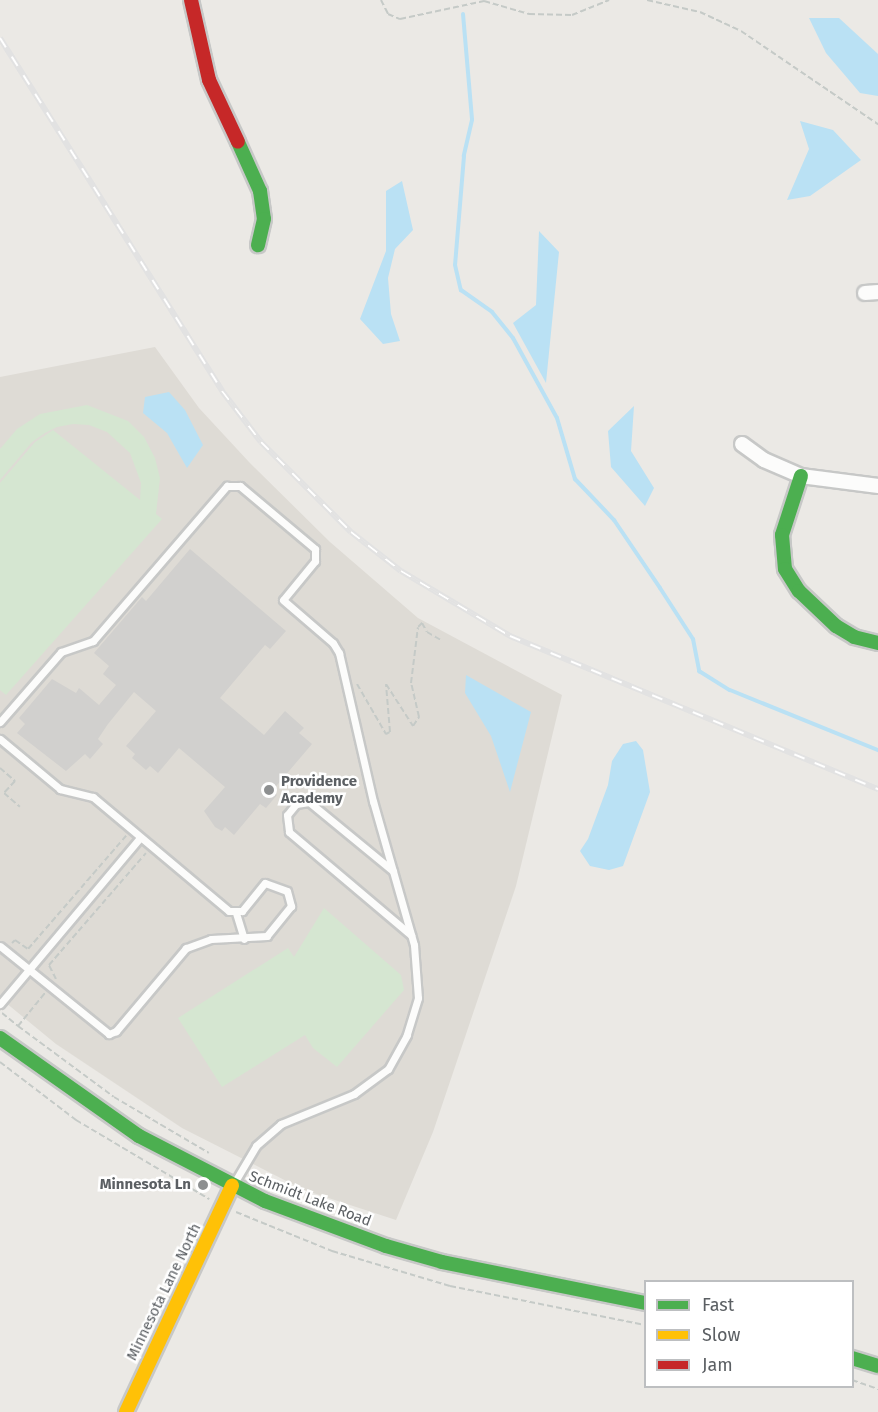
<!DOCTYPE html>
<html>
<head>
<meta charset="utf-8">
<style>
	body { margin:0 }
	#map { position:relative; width:878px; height:1412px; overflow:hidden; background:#ebe9e5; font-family:"Fira Sans",sans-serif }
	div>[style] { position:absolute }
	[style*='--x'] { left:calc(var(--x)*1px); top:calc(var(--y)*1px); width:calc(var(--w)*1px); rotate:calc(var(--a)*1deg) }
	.education>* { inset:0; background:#dedbd5 }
	.green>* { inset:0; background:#d5e6d1 }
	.water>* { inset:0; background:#bae1f4 }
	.stream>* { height:4px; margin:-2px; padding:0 2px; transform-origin:2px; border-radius:2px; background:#bae1f4 }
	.building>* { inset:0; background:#d1d0ce }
	.path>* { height:2px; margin-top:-1px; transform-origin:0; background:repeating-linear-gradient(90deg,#c5cac7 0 6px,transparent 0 9px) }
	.roads { filter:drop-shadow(2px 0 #c7c8c7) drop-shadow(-2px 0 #c7c8c7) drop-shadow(0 2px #c7c8c7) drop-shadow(0 -2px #c7c8c7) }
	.lane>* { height:7px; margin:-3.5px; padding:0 3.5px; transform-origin:3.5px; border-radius:3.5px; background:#fcfcfb }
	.street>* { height:14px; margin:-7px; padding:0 7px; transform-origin:7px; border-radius:7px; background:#fcfcfb }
	.fast>* { height:14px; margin:-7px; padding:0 7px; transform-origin:7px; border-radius:7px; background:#4caf50 }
	.slow>* { height:14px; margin:-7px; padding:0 7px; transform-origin:7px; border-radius:7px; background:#ffc107 }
	.jam>* { height:14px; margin:-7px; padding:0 7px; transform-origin:7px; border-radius:7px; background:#c62828 }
	.rail>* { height:6px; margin-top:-3px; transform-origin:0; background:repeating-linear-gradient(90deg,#fff 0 11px,#e2e2e2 0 22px); box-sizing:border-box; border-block:2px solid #e2e2e2 }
	.dots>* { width:16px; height:16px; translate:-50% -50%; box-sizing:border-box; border:3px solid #fff; border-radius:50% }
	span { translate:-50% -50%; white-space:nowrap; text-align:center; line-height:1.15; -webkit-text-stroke:5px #fff; paint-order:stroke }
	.poi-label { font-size:15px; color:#5b5f63; font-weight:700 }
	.left { translate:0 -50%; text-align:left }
	.right { translate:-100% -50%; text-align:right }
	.street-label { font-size:15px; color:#5b5f63 }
	.legend { position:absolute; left:644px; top:1280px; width:210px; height:108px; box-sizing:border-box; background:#fff; border:2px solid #bdbfc1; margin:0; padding:8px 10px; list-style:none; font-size:18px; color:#5b5f63 }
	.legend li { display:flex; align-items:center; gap:12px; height:30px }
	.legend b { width:30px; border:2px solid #bdbfc1 }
</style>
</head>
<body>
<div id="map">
	<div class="education">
		<i style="clip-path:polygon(155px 347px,199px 408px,249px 462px,330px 542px,418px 618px,562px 695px,516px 886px,433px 1132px,396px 1220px,304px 1190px,182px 1128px,56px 1044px,0 998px,0 377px)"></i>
	</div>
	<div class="green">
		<i style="clip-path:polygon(87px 405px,128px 421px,144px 437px,155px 458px,160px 478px,156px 514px,162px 519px,6px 695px,0 690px,0 483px,35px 442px,53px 430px,140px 500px,141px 483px,130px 453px,107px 432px,89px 425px,73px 424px,57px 427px,45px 433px,32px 442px,0 480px,0 449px,17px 429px,40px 414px)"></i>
		<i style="clip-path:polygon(324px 908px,401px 975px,404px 990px,337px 1067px,313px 1048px,305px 1035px,222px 1087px,178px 1018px,288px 948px,294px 957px)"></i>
	</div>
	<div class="water">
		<i style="clip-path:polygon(809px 18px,839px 18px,878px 54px,878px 96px,860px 93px,826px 53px)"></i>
		<i style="clip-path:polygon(800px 121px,833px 130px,861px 160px,810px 196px,787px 200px,809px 149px)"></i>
		<i style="clip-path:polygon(402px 181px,413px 230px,395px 249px,388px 278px,391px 314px,400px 341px,383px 344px,360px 319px,386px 251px,386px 191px)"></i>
		<i style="clip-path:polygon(539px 231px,559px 252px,546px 383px,513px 323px,536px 305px)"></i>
		<i style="clip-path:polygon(169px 392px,185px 410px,203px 445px,187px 468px,167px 433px,143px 413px,145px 397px)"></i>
		<i style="clip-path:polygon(634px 406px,631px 451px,654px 488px,645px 506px,611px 467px,608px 431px)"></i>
		<i style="clip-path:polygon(466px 675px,531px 712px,510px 792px,491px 736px,465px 693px)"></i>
		<i style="clip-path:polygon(636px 741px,643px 750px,650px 792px,623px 866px,609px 870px,590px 866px,580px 851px,588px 839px,608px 785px,612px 761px,623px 744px)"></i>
	</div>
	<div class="stream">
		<i style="--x:463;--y:14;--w:106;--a:85.1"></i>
		<i style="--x:472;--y:120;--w:37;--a:103"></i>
		<i style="--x:464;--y:156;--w:109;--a:94.7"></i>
		<i style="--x:455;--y:265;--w:26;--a:77"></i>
		<i style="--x:461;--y:290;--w:38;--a:35"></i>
		<i style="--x:492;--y:312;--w:33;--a:51"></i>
		<i style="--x:513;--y:338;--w:91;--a:61.2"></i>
		<i style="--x:557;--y:418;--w:64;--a:73.6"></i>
		<i style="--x:575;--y:479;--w:57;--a:46.4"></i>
		<i style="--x:614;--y:520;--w:82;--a:55.9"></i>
		<i style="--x:660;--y:588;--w:61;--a:57.1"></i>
		<i style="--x:693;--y:639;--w:33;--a:79"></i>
		<i style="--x:699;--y:671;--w:36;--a:32"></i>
		<i style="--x:730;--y:690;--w:160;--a:22.1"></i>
	</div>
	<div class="building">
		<i style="clip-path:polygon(190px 549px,286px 631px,270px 649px,265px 645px,220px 698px,264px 735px,285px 711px,304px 728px,299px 733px,312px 744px,272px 791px,277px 795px,266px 808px,260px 804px,234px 835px,225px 827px,222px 831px,215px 827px,204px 811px,225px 787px,179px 748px,158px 773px,150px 766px,146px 770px,132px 758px,135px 754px,126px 746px,156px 711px,134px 692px,108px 724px,98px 739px,103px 744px,90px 759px,85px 754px,66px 771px,17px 733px,25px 724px,19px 718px,52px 679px,76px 693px,79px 688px,99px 705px,116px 685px,103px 674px,109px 666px,94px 653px,142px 597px,146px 601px)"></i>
	</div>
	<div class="path">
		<i style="--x:381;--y:0;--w:16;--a:63"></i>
		<i style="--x:388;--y:14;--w:13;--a:23"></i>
		<i style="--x:400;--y:19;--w:86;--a:-12.1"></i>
		<i style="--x:484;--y:1;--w:47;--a:16.1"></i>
		<i style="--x:529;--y:14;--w:43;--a:1.3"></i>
		<i style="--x:572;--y:15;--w:40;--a:-22"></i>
		<i style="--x:647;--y:0;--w:54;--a:12.8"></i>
		<i style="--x:700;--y:12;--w:45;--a:24.9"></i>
		<i style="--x:741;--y:31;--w:166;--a:34.2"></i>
		<i style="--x:357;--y:684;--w:58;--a:59.9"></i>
		<i style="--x:386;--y:734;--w:4;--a:-27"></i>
		<i style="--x:390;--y:732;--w:48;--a:-94.8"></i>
		<i style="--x:386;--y:684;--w:50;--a:57.3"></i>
		<i style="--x:413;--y:726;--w:11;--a:-56"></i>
		<i style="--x:419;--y:717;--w:35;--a:-103"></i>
		<i style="--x:411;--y:683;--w:56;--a:-82.9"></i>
		<i style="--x:418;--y:627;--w:6;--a:-45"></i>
		<i style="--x:422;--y:623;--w:10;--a:61"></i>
		<i style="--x:427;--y:632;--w:16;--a:30"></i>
		<i style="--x:0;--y:768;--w:20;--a:41"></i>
		<i style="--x:15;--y:781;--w:16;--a:133"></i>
		<i style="--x:4;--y:793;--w:21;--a:41"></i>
		<i style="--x:12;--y:943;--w:4;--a:-45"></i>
		<i style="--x:15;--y:940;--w:16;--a:35"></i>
		<i style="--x:28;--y:949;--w:150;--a:-49.1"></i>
		<i style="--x:56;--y:979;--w:16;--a:-117"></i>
		<i style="--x:49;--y:965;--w:148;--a:-49.1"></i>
		<i style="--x:2;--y:1013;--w:21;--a:39"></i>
		<i style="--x:18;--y:1026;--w:43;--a:-50.7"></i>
		<i style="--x:18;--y:1026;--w:119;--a:36.5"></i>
		<i style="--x:114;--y:1097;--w:110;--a:30.5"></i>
		<i style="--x:0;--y:1062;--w:96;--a:37.3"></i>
		<i style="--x:76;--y:1120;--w:155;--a:30.7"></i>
		<i style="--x:236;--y:1212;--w:104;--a:22.1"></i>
		<i style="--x:332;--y:1251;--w:123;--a:16.5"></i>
		<i style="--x:450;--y:1286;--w:200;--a:11.3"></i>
		<i style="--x:852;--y:1380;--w:28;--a:19"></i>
	</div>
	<div class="roads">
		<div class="lane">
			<i style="--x:0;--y:722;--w:93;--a:-48.9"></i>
			<i style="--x:61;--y:652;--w:34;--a:-19"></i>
			<i style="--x:93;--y:641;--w:205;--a:-49.2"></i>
			<i style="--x:227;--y:486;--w:13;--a:0"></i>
			<i style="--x:240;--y:486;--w:98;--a:40"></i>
			<i style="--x:315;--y:549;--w:12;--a:90"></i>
			<i style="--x:315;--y:561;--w:50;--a:129.4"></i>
			<i style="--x:283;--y:600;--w:66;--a:40.7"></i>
			<i style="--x:333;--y:643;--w:12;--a:59"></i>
			<i style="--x:339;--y:653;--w:152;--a:77.1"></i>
			<i style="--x:373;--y:801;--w:150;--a:74.1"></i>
			<i style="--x:414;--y:945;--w:53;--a:85.7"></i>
			<i style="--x:418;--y:998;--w:39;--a:107"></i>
			<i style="--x:407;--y:1035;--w:39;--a:119"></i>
			<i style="--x:388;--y:1069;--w:42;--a:143.7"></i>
			<i style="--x:354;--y:1094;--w:79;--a:157.7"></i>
			<i style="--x:281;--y:1124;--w:33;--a:139"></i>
			<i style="--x:256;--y:1146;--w:43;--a:120.7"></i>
			<i style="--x:0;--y:739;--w:78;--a:39.8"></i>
			<i style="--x:60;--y:789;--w:34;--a:14"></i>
			<i style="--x:93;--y:797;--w:177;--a:40"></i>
			<i style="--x:229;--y:911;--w:13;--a:0"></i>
			<i style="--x:242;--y:911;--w:36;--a:-51"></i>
			<i style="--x:265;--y:883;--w:23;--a:20"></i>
			<i style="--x:287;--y:891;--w:16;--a:75"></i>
			<i style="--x:291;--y:906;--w:38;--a:129"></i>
			<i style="--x:267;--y:936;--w:56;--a:176.9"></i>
			<i style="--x:211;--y:939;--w:27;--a:160"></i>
			<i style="--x:186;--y:948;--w:109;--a:130.1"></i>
			<i style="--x:116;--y:1031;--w:8;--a:157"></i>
			<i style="--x:109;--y:1034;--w:140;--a:-141.1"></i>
			<i style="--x:393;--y:871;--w:109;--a:-140.6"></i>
			<i style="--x:309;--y:802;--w:13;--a:171"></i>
			<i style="--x:296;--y:804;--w:14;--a:129"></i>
			<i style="--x:287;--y:815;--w:17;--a:83"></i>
			<i style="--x:289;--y:832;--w:160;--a:40.2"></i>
			<i style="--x:236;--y:913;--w:27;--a:73"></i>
			<i style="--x:0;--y:1004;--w:217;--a:-49.9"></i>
		</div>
		<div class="street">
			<i style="--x:865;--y:293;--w:13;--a:-4"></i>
			<i style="--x:742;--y:444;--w:27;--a:36"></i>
			<i style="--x:764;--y:460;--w:40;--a:23.4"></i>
			<i style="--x:801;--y:476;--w:78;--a:7.4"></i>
		</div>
		<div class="fast">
			<i style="--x:238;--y:142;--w:54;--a:65.8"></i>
			<i style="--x:260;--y:191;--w:28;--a:82"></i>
			<i style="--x:264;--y:219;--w:27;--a:103"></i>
			<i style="--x:801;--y:476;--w:62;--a:107.9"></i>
			<i style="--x:782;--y:535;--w:34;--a:85"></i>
			<i style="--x:785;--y:569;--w:26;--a:58"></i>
			<i style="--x:799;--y:591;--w:51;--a:43.4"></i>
			<i style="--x:836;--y:626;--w:21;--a:31"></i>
			<i style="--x:854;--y:637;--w:25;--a:14"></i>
			<i style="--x:0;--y:1038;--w:170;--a:35.2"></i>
			<i style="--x:139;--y:1136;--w:142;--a:27.3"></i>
			<i style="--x:265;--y:1201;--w:129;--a:20.4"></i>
			<i style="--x:386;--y:1246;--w:58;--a:15.9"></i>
			<i style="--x:442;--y:1262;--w:208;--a:11.4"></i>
			<i style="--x:852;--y:1358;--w:27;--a:17"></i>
		</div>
		<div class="slow">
			<i style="--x:126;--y:1412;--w:250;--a:-64.9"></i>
		</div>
		<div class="jam">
			<i style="--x:191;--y:0;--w:82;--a:77.3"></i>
			<i style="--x:209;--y:80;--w:68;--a:64.9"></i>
		</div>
	</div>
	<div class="rail">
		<i style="--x:0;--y:38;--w:417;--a:57.8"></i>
		<i style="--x:222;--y:391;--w:64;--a:52.6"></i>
		<i style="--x:261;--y:442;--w:127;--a:45"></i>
		<i style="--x:351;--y:532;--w:63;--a:38"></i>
		<i style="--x:401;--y:571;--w:127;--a:30.8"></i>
		<i style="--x:510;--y:636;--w:399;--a:22.6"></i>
	</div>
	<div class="dots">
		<i style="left:269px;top:790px;background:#8d8f90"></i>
		<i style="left:203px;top:1185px;background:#8d8f90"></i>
	</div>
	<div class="poi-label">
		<span class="left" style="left:281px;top:790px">Providence<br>Academy</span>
		<span class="right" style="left:191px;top:1185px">Minnesota Ln</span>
	</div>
	<div class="street-label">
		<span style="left:310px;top:1199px;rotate:21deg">Schmidt Lake Road</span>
		<span style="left:164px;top:1292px;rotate:-64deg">Minnesota Lane North</span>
	</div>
	<ul class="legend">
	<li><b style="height:8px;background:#4caf50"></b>Fast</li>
	<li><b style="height:8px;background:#ffc107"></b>Slow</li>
	<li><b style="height:8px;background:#c62828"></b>Jam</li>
	</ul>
</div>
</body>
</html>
